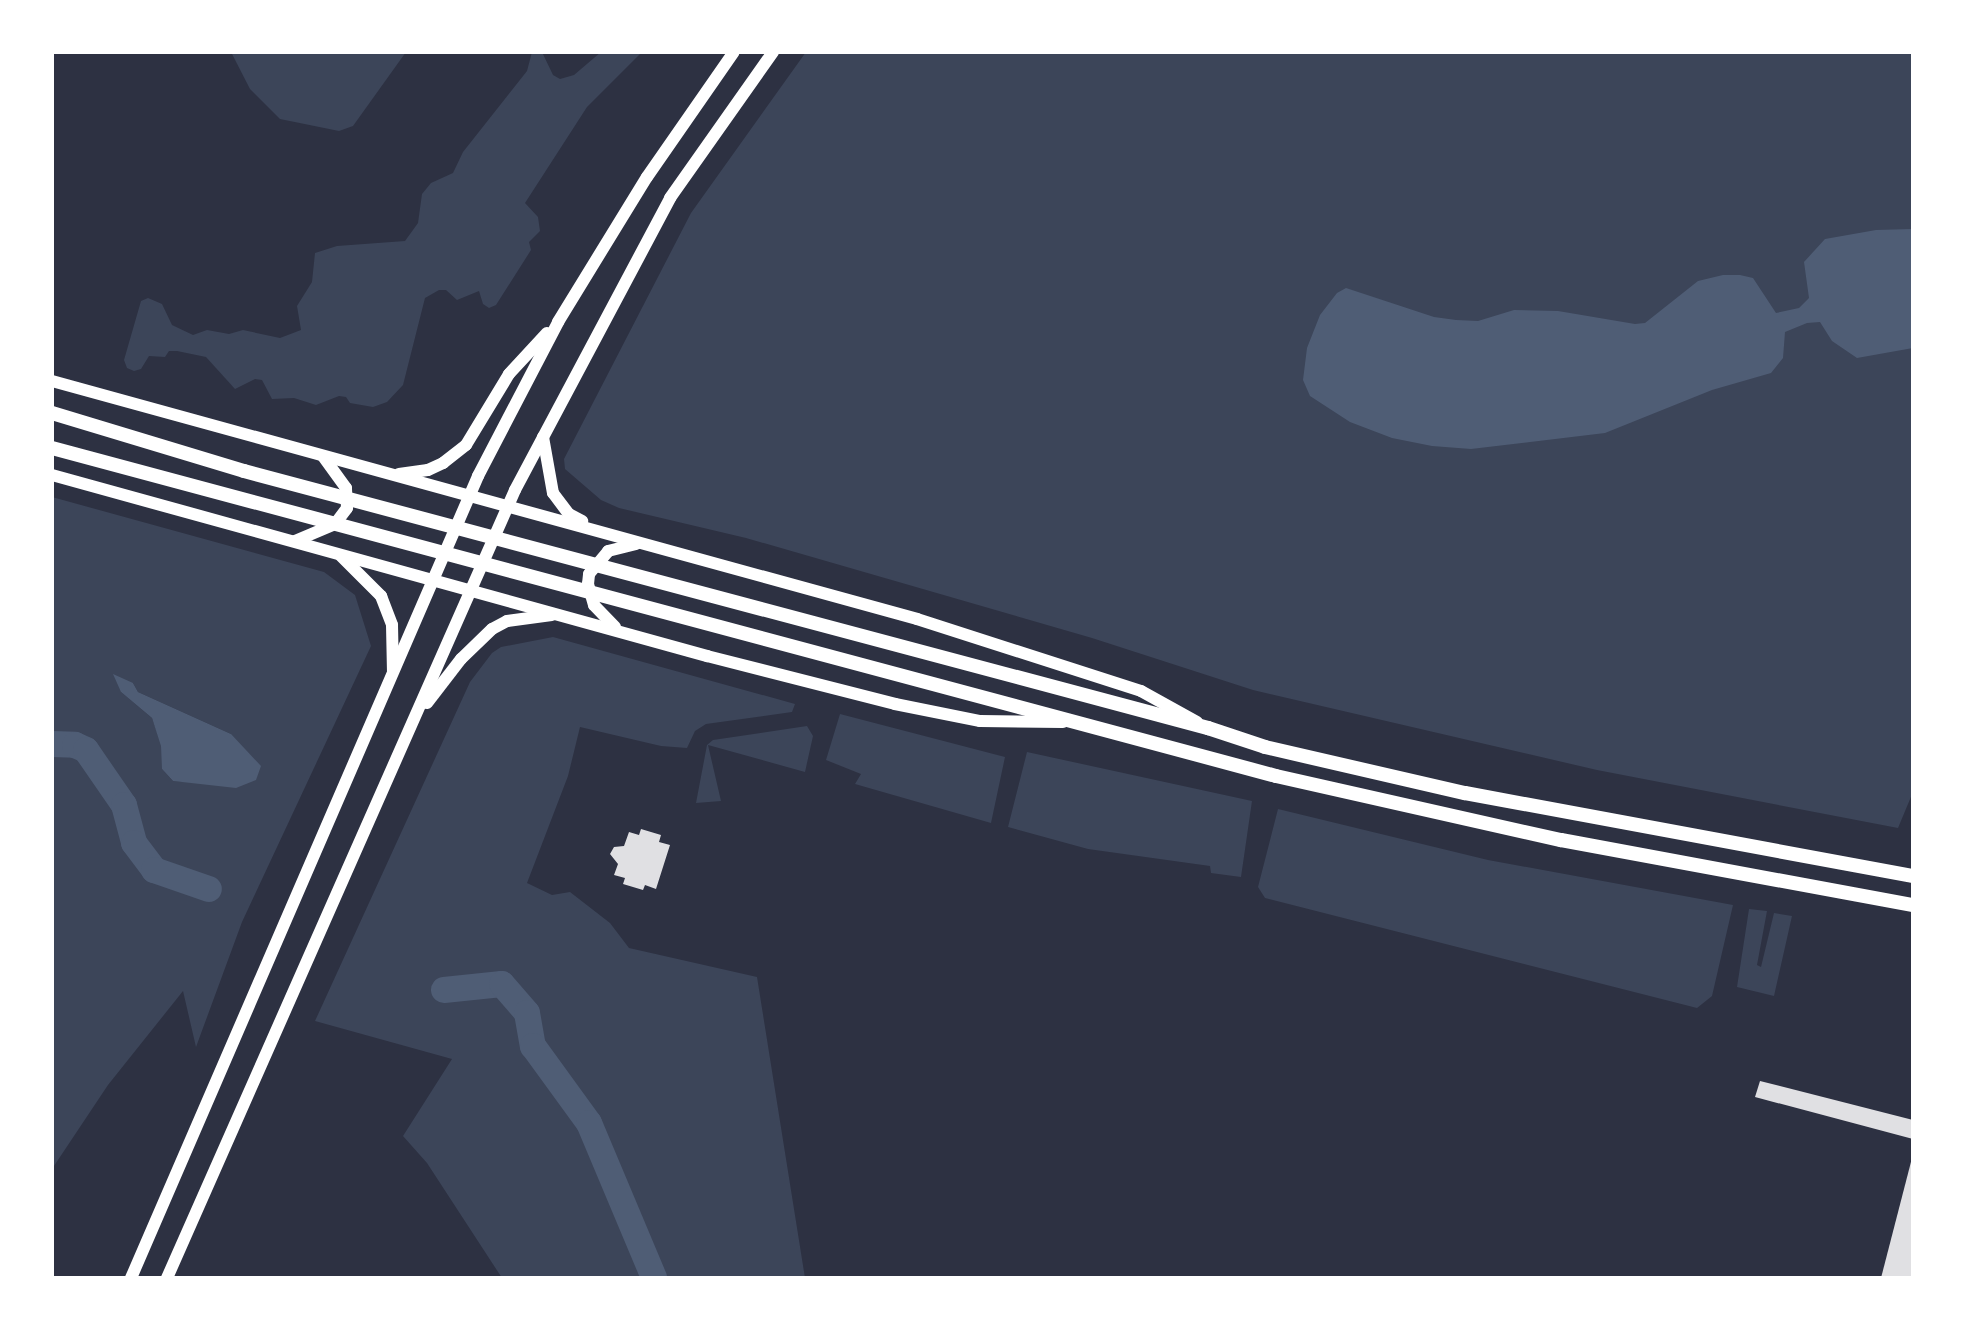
<!DOCTYPE html>
<html>
<head>
<meta charset="utf-8">
<style>
	body { margin:0 }
	#map { position:relative; width:1965px; height:1330px; overflow:hidden; background:#2d3142; font-family:Overpass,sans-serif }
	div>[style] { position:absolute }
	[style*='--x'] { left:calc(var(--x)*1px); top:calc(var(--y)*1px); width:calc(var(--w)*1px); rotate:calc(var(--a)*1deg) }
	.green>* { inset:0; background:#3c4559 }
	.water>* { inset:0; background:#4f5d75 }
	.river>* { height:26px; margin:-13px; padding:0 13px; transform-origin:13px; border-radius:13px; background:#4f5d75 }
	.building>* { inset:0; background:#e0e0e3 }
	.secondary>* { height:12px; margin:-6px; padding:0 6px; transform-origin:6px; border-radius:6px; background:#fff }
	.primary>* { height:14px; margin:-7px; padding:0 7px; transform-origin:7px; border-radius:7px; background:#fff }
	span { translate:-50% -50%; white-space:nowrap; text-align:center; line-height:1.15; -webkit-text-stroke:8px #fff; paint-order:stroke }
	.frame { position:absolute; inset:0; border:54px solid #fff; pointer-events:none }
</style>
</head>
<body>
<div id="map">
	<div class="green">
		<i style="clip-path:polygon(231px 52px,406px 52px,353px 126px,339px 131px,280px 119px,250px 89px)"></i>
		<i style="clip-path:polygon(532px 52px,542px 52px,553px 75px,560px 79px,574px 75px,601px 52px,642px 52px,587px 107px,525px 203px,538px 217px,540px 231px,529px 242px,531px 250px,496px 305px,489px 308px,483px 304px,479px 291px,457px 300px,446px 290px,439px 290px,425px 298px,403px 385px,387px 402px,373px 407px,350px 403px,346px 397px,339px 396px,316px 405px,294px 398px,272px 399px,262px 380px,255px 379px,235px 389px,206px 357px,177px 351px,169px 351px,165px 357px,149px 356px,141px 369px,134px 371px,127px 368px,124px 360px,141px 301px,148px 298px,162px 304px,172px 325px,193px 335px,207px 330px,229px 334px,243px 330px,280px 338px,301px 330px,297px 306px,312px 282px,315px 253px,337px 246px,405px 241px,418px 223px,422px 194px,431px 183px,453px 173px,463px 152px,527px 71px)"></i>
		<i style="clip-path:polygon(806px 52px,1913px 52px,1913px 792px,1898px 828px,1597px 770px,1253px 690px,1092px 638px,746px 538px,619px 508px,601px 500px,565px 469px,564px 459px,691px 213px)"></i>
		<i style="clip-path:polygon(evenodd,52px 497px,324px 572px,355px 595px,371px 646px,242px 922px,196px 1047px,183px 991px,108px 1085px,52px 1169px,52px 497px,133px 683px,138px 692px,231px 734px,204px 783px,173px 781px,162px 769px,162px 746px,152px 718px,121px 692px,133px 683px)"></i>
		<i style="clip-path:polygon(553px 637px,795px 704px,792px 712px,706px 724px,695px 731px,687px 748px,661px 746px,580px 727px,568px 776px,527px 883px,552px 895px,570px 892px,610px 923px,629px 948px,757px 977px,805px 1278px,502px 1278px,427px 1163px,403px 1136px,452px 1059px,315px 1021px,470px 682px,492px 653px,501px 647px)"></i>
		<i style="clip-path:polygon(840px 714px,1005px 757px,991px 823px,855px 784px,861px 774px,826px 760px)"></i>
		<i style="clip-path:polygon(807px 726px,813px 736px,805px 772px,708px 745px,721px 801px,696px 803px,707px 745px,713px 740px)"></i>
		<i style="clip-path:polygon(1027px 752px,1252px 801px,1241px 877px,1211px 873px,1210px 866px,1088px 849px,1008px 827px)"></i>
		<i style="clip-path:polygon(1278px 809px,1488px 860px,1733px 905px,1712px 996px,1697px 1008px,1265px 898px,1258px 887px)"></i>
		<i style="clip-path:polygon(1749px 909px,1767px 911px,1757px 965px,1761px 967px,1774px 913px,1792px 916px,1774px 996px,1737px 987px)"></i>
	</div>
	<div class="water">
		<i style="clip-path:polygon(1913px 229px,1913px 348px,1857px 358px,1832px 341px,1820px 322px,1807px 323px,1785px 332px,1783px 358px,1771px 373px,1712px 390px,1605px 433px,1471px 449px,1432px 446px,1392px 438px,1350px 422px,1310px 396px,1303px 380px,1307px 348px,1320px 315px,1337px 293px,1346px 288px,1434px 317px,1456px 320px,1478px 321px,1514px 310px,1558px 311px,1635px 324px,1645px 323px,1698px 281px,1723px 275px,1740px 275px,1753px 278px,1776px 313px,1799px 308px,1809px 298px,1804px 262px,1825px 239px,1876px 230px)"></i>
		<i style="clip-path:polygon(113px 674px,133px 683px,138px 692px,231px 734px,261px 766px,256px 780px,236px 788px,173px 781px,162px 769px,161px 746px,152px 718px,121px 692px)"></i>
	</div>
	<div class="river">
		<i style="--x:52;--y:744;--w:23;--a:2"></i>
		<i style="--x:75;--y:745;--w:12;--a:24"></i>
		<i style="--x:86;--y:750;--w:67;--a:55.4"></i>
		<i style="--x:124;--y:805;--w:39;--a:75"></i>
		<i style="--x:134;--y:843;--w:34;--a:53"></i>
		<i style="--x:154;--y:870;--w:58;--a:19.1"></i>
		<i style="--x:444;--y:990;--w:58;--a:-5.9"></i>
		<i style="--x:502;--y:984;--w:38;--a:49"></i>
		<i style="--x:527;--y:1013;--w:34;--a:80"></i>
		<i style="--x:533;--y:1046;--w:95;--a:54"></i>
		<i style="--x:589;--y:1123;--w:168;--a:67.2"></i>
	</div>
	<div class="building">
		<i style="clip-path:polygon(641px 829px,661px 835px,659px 842px,670px 845px,656px 889px,645px 885px,643px 890px,623px 884px,625px 878px,614px 875px,618px 864px,610px 854px,614px 847px,624px 846px,629px 832px,639px 835px)"></i>
		<i style="clip-path:polygon(1760px 1081px,1913px 1120px,1913px 1139px,1755px 1097px)"></i>
		<i style="clip-path:polygon(1913px 1159px,1913px 1278px,1881px 1278px,1912px 1158px)"></i>
	</div>
	<div class="secondary">
		<i style="--x:52;--y:381;--w:897;--a:15.38"></i>
		<i style="--x:917;--y:619;--w:235;--a:17.8"></i>
		<i style="--x:1141;--y:691;--w:64;--a:29"></i>
		<i style="--x:543;--y:437;--w:57;--a:79.9"></i>
		<i style="--x:553;--y:493;--w:26;--a:53"></i>
		<i style="--x:569;--y:514;--w:15;--a:28"></i>
		<i style="--x:399;--y:474;--w:29;--a:-8"></i>
		<i style="--x:428;--y:470;--w:17;--a:-25"></i>
		<i style="--x:443;--y:463;--w:29;--a:-38"></i>
		<i style="--x:466;--y:445;--w:83;--a:-58.8"></i>
		<i style="--x:509;--y:374;--w:56;--a:-47.2"></i>
		<i style="--x:52;--y:475;--w:680;--a:15.45"></i>
		<i style="--x:707;--y:656;--w:194;--a:14.3"></i>
		<i style="--x:895;--y:704;--w:87;--a:11.3"></i>
		<i style="--x:980;--y:721;--w:83;--a:0.7"></i>
		<i style="--x:295;--y:541;--w:43;--a:-23"></i>
		<i style="--x:335;--y:524;--w:20;--a:-53"></i>
		<i style="--x:347;--y:508;--w:20;--a:-93"></i>
		<i style="--x:346;--y:488;--w:37;--a:-126"></i>
		<i style="--x:341;--y:556;--w:57;--a:45"></i>
		<i style="--x:381;--y:596;--w:31;--a:69"></i>
		<i style="--x:392;--y:625;--w:46;--a:88.8"></i>
		<i style="--x:615;--y:627;--w:30;--a:-134"></i>
		<i style="--x:594;--y:605;--w:22;--a:-106"></i>
		<i style="--x:588;--y:584;--w:10;--a:-84"></i>
		<i style="--x:589;--y:574;--w:30;--a:-50"></i>
		<i style="--x:608;--y:551;--w:29;--a:-14"></i>
		<i style="--x:427;--y:703;--w:56;--a:-52.3"></i>
		<i style="--x:461;--y:659;--w:43;--a:-44.1"></i>
		<i style="--x:492;--y:629;--w:17;--a:-28"></i>
		<i style="--x:507;--y:621;--w:45;--a:-7.6"></i>
		<i style="--x:131;--y:1278;--w:874;--a:-66.6"></i>
		<i style="--x:478;--y:476;--w:174;--a:-62.5"></i>
		<i style="--x:558;--y:322;--w:170;--a:-58.5"></i>
		<i style="--x:647;--y:177;--w:152;--a:-55.2"></i>
		<i style="--x:167;--y:1278;--w:861;--a:-66.17"></i>
		<i style="--x:515;--y:490;--w:331;--a:-62"></i>
		<i style="--x:670;--y:198;--w:179;--a:-54.8"></i>
	</div>
	<div class="primary">
		<i style="--x:52;--y:413;--w:201;--a:16.8"></i>
		<i style="--x:244;--y:471;--w:998;--a:14.93"></i>
		<i style="--x:1208;--y:728;--w:60;--a:18.4"></i>
		<i style="--x:1265;--y:747;--w:205;--a:13"></i>
		<i style="--x:1465;--y:793;--w:456;--a:10.5"></i>
		<i style="--x:52;--y:448;--w:1267;--a:15"></i>
		<i style="--x:1276;--y:776;--w:292;--a:12.7"></i>
		<i style="--x:1561;--y:840;--w:358;--a:10.5"></i>
	</div>
	<div class="frame"></div>
</div>
</body>
</html>
